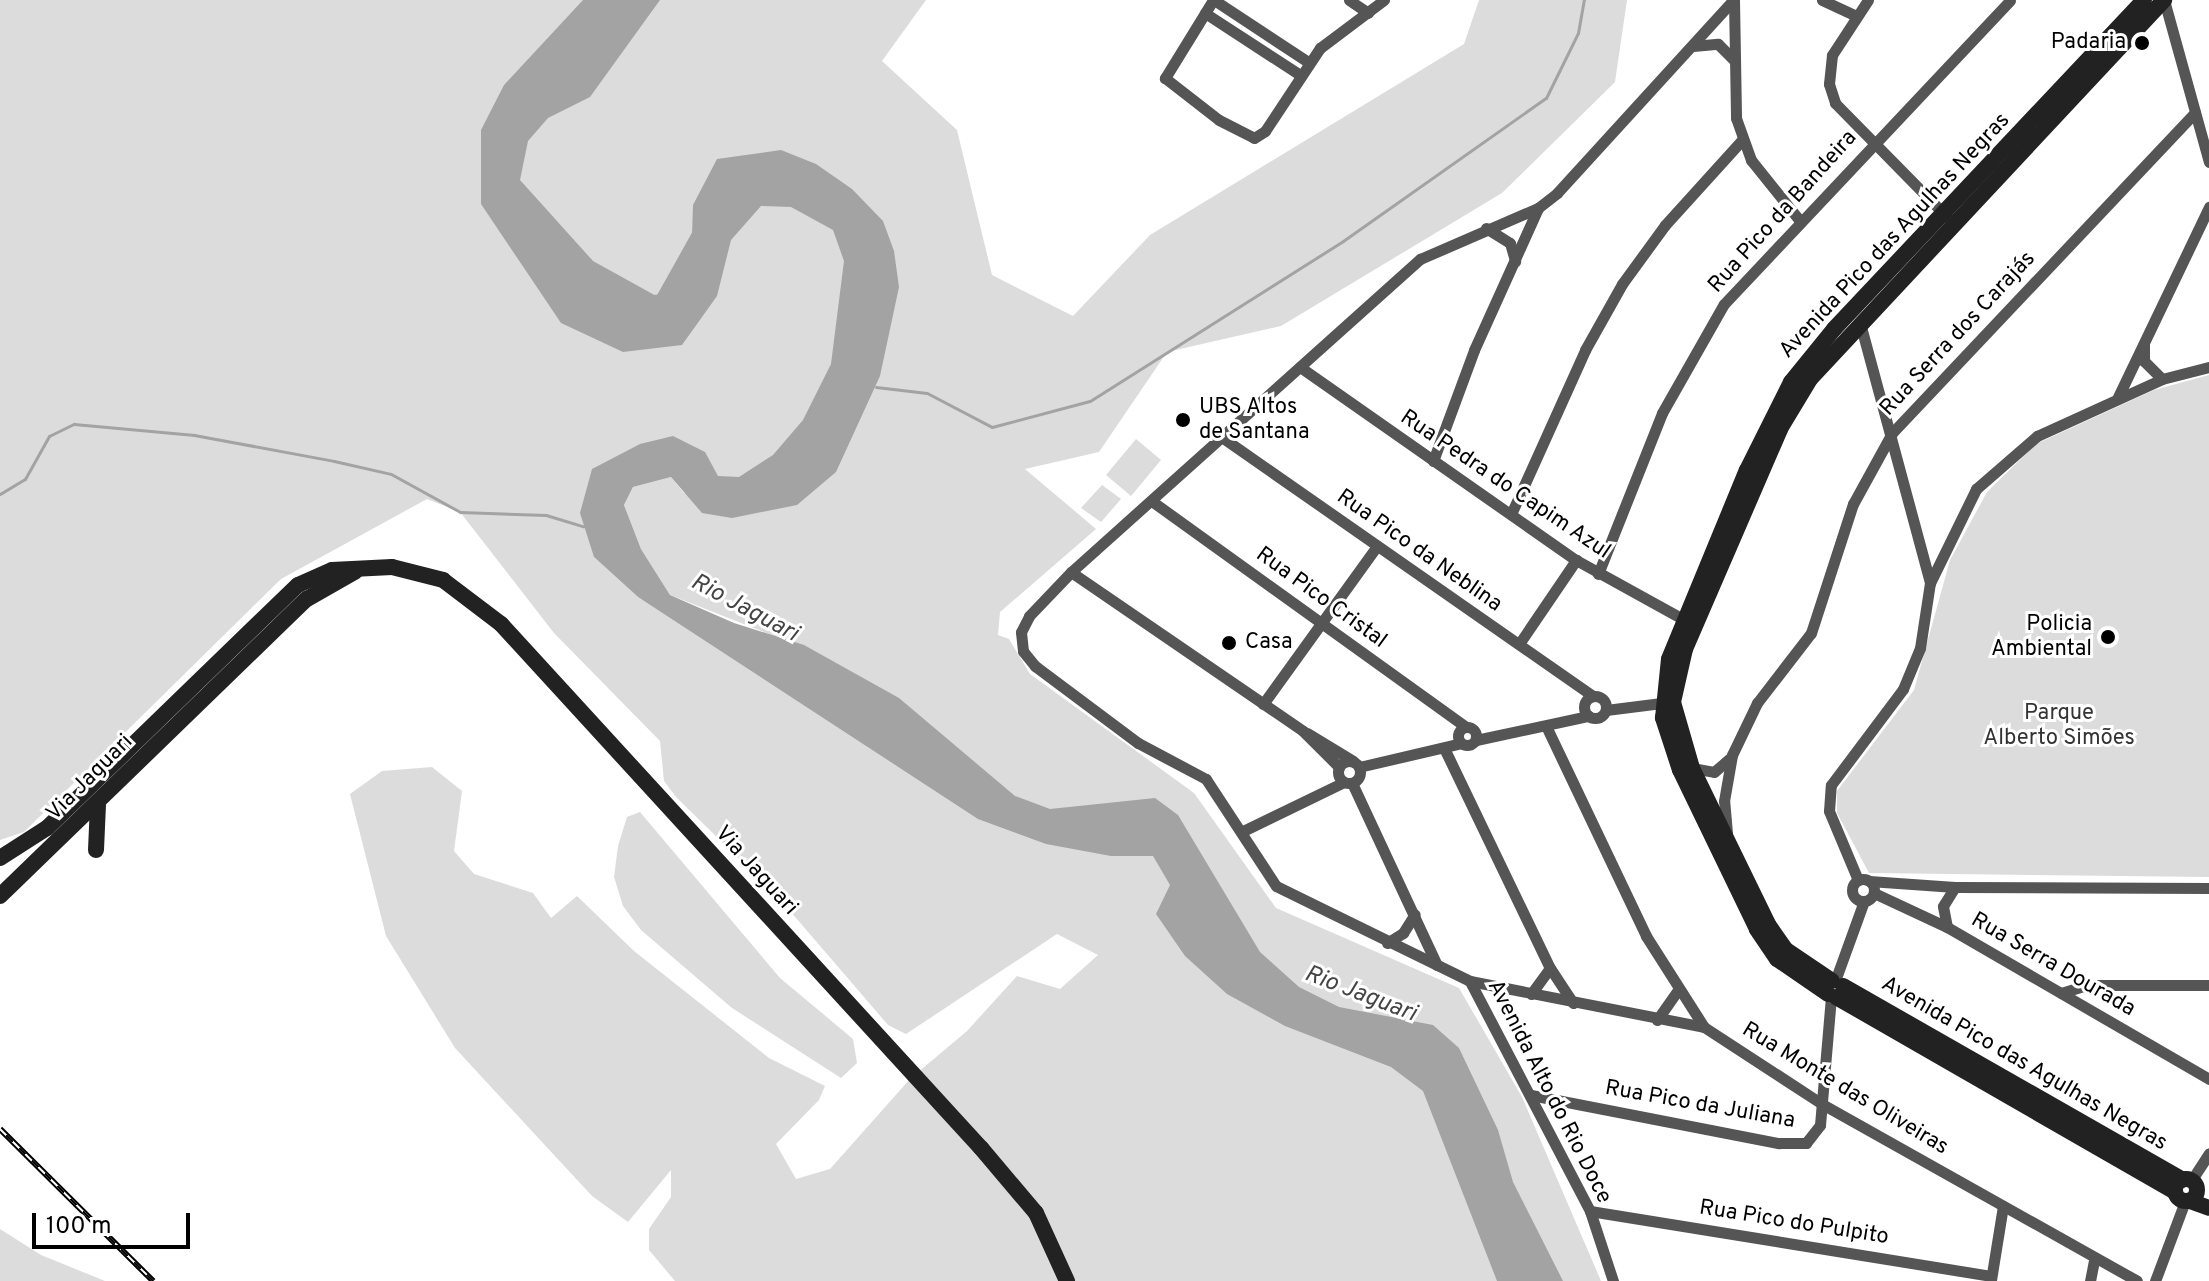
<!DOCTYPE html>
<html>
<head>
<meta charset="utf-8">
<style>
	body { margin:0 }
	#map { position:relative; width:2209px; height:1281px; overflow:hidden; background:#fff; font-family:Overpass,sans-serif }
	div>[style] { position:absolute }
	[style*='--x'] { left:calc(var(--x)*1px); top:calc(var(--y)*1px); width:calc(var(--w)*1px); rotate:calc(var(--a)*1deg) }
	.green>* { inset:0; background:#dcdcdc }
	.water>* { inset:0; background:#a3a3a3 }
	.stream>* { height:3px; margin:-1.5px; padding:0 1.5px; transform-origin:1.5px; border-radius:1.5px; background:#a3a3a3 }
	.river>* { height:18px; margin:-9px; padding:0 9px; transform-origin:9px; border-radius:9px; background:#a3a3a3 }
	.street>* { height:11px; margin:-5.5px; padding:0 5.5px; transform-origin:5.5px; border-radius:5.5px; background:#555 }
	.street>.ring { margin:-5.5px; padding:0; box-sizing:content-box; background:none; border:11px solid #555; border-radius:50% }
	.secondary>* { height:16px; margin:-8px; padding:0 8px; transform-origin:8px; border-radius:8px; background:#222 }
	.secondary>.ring { margin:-8px; padding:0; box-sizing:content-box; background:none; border:16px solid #222; border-radius:50% }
	.rail>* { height:6px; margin-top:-3px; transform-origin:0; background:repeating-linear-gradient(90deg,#fff 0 9px,#000 0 18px); box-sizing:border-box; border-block:2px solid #000 }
	.dots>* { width:22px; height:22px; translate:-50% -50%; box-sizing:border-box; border:4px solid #fff; border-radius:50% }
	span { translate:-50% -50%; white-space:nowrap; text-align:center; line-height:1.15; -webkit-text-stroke:6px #fff; paint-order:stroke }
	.poi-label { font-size:22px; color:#000 }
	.right { translate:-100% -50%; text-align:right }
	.left { translate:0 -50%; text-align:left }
	.street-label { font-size:22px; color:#000 }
	.park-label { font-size:22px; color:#333 }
	.water-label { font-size:24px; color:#444; font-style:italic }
	.scale { position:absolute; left:32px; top:1213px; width:158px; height:36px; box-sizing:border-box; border:4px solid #000; border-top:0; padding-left:10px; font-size:24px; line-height:28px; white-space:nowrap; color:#000; -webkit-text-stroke:6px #fff; paint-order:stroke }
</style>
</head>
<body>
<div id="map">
	<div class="green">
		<i style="clip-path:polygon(evenodd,0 0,926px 0,882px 61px,957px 130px,992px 275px,1073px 316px,1150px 235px,1464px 44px,1479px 0,1627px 0,1615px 82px,1502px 193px,1281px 326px,1167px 352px,1099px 452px,1025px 469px,1096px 529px,1000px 612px,998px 635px,1009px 639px,1030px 674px,1194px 793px,1276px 908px,1459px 988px,1522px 1097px,1601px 1281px,675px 1281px,649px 1250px,649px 1229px,671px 1197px,671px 1170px,628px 1222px,592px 1196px,455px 1048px,386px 936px,350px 794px,382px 771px,432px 767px,462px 791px,454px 851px,474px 874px,533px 893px,551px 918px,577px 896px,634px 951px,769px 1058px,825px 1086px,819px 1100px,776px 1144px,796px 1179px,830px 1169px,910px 1079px,967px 1031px,1017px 976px,1060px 989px,1098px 955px,1057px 934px,906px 1034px,888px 1025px,778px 897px,676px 797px,664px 781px,660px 741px,554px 633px,460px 512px,427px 499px,281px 579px,24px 832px,0 840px,0 0,640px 444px,714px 493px,684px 493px,671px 477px,633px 487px,624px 505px,641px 549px,670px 595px,817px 653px,780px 687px,638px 597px,594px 557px,640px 444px)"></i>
		<i style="clip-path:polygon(2209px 375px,2209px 877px,1869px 873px,1837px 813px,1837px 791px,1914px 690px,1950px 560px,1987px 492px,2036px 444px,2154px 390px)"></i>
		<i style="clip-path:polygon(1136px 439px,1161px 460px,1131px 496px,1106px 475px)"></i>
		<i style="clip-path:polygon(1102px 485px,1121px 499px,1101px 522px,1081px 508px)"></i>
		<i style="clip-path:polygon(640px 812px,780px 978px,853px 1039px,857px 1063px,841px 1078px,732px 1008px,641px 930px,623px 906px,614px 877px,618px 846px,627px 817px)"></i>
		<i style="clip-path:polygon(0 1229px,41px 1255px,105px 1281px,0 1281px)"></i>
	</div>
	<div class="water">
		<i style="clip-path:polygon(583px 0,660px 0,590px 97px,548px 118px,528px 141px,520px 180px,593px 261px,658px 297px,683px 285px,691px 266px,693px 205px,717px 159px,781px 150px,816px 164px,852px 189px,883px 221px,894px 251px,899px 287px,880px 376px,836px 472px,797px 505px,732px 518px,702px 513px,671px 477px,633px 487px,624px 505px,641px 549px,670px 595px,734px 623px,804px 645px,899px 698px,1015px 796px,1050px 809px,1155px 798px,1178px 815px,1260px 952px,1299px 987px,1339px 1007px,1433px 1025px,1459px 1048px,1498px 1130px,1513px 1182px,1563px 1281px,1497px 1281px,1423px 1091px,1391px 1067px,1285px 1026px,1227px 994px,1185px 956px,1156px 914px,1170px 885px,1153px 856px,1111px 856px,1046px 844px,978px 819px,638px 597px,594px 557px,580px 513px,592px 469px,640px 444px,673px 436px,705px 452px,718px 476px,739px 477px,773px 455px,803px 420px,831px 364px,844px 261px,833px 230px,791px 207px,761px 206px,731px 240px,717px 296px,682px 345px,623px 352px,561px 323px,481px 204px,481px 130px,504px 85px)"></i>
	</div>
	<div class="stream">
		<i style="--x:876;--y:387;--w:51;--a:6.7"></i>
		<i style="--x:927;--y:393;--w:73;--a:27.6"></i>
		<i style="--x:992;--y:427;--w:101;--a:-14.9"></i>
		<i style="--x:1090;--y:401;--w:299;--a:-32.3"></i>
		<i style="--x:1343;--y:241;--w:248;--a:-35.2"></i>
		<i style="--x:1546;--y:98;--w:72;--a:-63.8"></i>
		<i style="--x:1578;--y:33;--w:34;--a:-80"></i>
		<i style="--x:0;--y:494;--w:29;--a:-31"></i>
		<i style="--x:25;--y:479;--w:49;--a:-60.8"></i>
		<i style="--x:49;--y:436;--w:28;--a:-26"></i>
		<i style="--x:74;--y:424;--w:121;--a:5.2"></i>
		<i style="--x:194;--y:435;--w:142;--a:10.5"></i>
		<i style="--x:334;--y:461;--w:58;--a:12.8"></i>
		<i style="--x:391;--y:474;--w:79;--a:28.8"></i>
		<i style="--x:460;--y:512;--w:86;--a:2"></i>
		<i style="--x:546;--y:515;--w:39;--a:17"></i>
	</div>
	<div class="river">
		<i style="--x:654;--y:304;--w:9;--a:-6"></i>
		<i style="--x:663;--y:303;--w:78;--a:-60.8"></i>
	</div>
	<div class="street">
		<i style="--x:1213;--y:0;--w:92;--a:121.6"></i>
		<i style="--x:1165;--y:78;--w:68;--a:37.9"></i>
		<i style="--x:1219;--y:120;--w:39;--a:27"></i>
		<i style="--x:1254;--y:138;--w:13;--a:-32"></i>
		<i style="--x:1265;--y:131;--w:100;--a:-56.5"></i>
		<i style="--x:1320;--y:48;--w:80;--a:-36.9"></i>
		<i style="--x:1214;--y:0;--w:113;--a:33.4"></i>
		<i style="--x:1349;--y:0;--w:23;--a:34"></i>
		<i style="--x:1734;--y:0;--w:118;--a:89"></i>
		<i style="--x:1736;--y:118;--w:45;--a:70.3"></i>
		<i style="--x:1751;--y:160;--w:78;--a:51.2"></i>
		<i style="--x:1822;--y:0;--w:38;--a:25"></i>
		<i style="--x:1868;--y:0;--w:66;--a:123.2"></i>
		<i style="--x:1832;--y:55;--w:29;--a:96"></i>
		<i style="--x:1829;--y:84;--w:20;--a:72"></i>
		<i style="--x:1835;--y:103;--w:160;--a:45.5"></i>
		<i style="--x:2164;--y:0;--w:168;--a:74.5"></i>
		<i style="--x:1205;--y:13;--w:113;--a:33.1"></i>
		<i style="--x:1693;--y:46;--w:25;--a:-5"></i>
		<i style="--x:1718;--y:44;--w:23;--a:45"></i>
		<i style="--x:1486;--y:228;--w:28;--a:32"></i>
		<i style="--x:1510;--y:243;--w:19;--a:74"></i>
		<i style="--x:1860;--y:323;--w:269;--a:74.9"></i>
		<i style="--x:2144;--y:344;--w:17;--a:90"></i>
		<i style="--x:2144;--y:361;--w:25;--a:45"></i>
		<i style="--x:1300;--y:367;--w:337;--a:35"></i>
		<i style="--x:1576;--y:560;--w:130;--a:28.9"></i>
		<i style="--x:2118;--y:397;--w:211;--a:-64.4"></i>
		<i style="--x:1223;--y:438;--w:451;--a:34.9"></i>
		<i style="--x:1433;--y:461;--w:118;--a:-69.7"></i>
		<i style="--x:1474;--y:350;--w:156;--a:-65.7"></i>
		<i style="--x:1153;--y:502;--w:385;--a:35.7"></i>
		<i style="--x:1512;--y:512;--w:178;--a:-65.7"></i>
		<i style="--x:1585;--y:350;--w:76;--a:-60.7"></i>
		<i style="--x:1622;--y:284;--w:73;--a:-53.9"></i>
		<i style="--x:1665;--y:225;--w:116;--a:-47.8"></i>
		<i style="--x:1071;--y:572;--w:281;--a:34.4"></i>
		<i style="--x:1303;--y:731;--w:51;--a:45"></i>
		<i style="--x:1598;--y:574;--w:173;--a:-68.3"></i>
		<i style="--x:1662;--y:413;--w:125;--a:-60.4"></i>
		<i style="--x:1724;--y:304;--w:417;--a:-46.7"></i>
		<i style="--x:1519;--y:644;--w:102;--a:-55.8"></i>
		<i class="ring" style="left:1584px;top:696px;width:11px;height:11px"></i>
		<i style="--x:1263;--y:704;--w:195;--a:-54.2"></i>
		<i style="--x:1606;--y:710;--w:64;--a:-7.2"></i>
		<i style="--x:1546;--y:726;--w:233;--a:64.5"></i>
		<i style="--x:1646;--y:936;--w:108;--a:57.5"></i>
		<i style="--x:1704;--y:1027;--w:141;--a:33.1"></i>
		<i style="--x:1822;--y:1104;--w:361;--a:29.3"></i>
		<i class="ring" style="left:1458px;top:727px;width:7px;height:7px"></i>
		<i style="--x:1307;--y:733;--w:54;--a:31.3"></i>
		<i style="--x:1476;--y:740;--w:115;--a:-12.1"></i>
		<i style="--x:1444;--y:748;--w:244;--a:64.3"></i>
		<i style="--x:1550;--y:968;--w:42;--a:56.7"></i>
		<i class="ring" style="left:1338px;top:761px;width:11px;height:11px"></i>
		<i style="--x:1359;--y:767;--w:105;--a:-13.2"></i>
		<i style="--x:1692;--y:768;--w:22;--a:10"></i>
		<i style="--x:1714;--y:772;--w:20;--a:-41"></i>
		<i style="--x:1352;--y:783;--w:201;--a:65"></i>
		<i style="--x:1243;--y:831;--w:112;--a:-25.9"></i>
		<i style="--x:1727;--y:833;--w:32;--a:-95"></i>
		<i style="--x:1724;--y:801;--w:47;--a:-80.1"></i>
		<i style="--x:1732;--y:755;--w:58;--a:-64.3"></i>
		<i style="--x:1757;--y:703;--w:88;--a:-52.4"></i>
		<i style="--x:1811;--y:633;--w:136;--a:-72"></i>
		<i style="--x:1853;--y:504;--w:81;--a:-61.2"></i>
		<i style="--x:1892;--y:433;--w:441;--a:-46.6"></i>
		<i class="ring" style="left:1852px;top:879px;width:11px;height:11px"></i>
		<i style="--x:1858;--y:880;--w:75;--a:-112.8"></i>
		<i style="--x:1829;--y:811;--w:26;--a:-86"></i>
		<i style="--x:1831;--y:785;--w:120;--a:-53.1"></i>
		<i style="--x:1903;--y:689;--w:44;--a:-67.5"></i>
		<i style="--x:1920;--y:648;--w:66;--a:-81.3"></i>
		<i style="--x:1930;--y:583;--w:105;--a:-63.9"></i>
		<i style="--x:1976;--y:489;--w:81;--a:-41"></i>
		<i style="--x:2037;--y:436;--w:137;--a:-24.5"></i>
		<i style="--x:2162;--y:379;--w:49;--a:-14.3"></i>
		<i style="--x:1869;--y:881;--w:86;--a:4"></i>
		<i style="--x:1955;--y:887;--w:254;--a:0.2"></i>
		<i style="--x:1874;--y:893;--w:81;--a:25"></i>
		<i style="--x:1947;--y:927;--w:303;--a:30.1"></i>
		<i style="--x:1947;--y:927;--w:21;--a:-101"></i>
		<i style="--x:1943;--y:906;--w:22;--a:-58"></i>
		<i style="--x:1387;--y:943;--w:19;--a:-32"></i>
		<i style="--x:1403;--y:933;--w:22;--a:-58"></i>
		<i style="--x:1470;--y:981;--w:238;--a:11.1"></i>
		<i style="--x:1835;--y:981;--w:85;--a:-70.1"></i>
		<i style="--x:2061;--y:993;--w:27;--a:-17"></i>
		<i style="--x:2087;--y:985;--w:122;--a:0"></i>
		<i style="--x:1531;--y:994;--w:32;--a:-54"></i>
		<i style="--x:1657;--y:1020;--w:37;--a:-55"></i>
		<i style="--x:1531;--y:1095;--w:253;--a:11"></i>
		<i style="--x:1779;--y:1143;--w:27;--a:0"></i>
		<i style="--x:1806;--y:1143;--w:23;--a:-52"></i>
		<i style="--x:1820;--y:1125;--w:129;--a:-85.1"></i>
		<i style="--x:2191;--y:1181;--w:33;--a:-57"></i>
		<i style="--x:1590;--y:1211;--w:406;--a:9.2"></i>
		<i style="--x:1991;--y:1280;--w:75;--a:-80.8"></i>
		<i style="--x:1613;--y:1281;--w:74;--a:-108.2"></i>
		<i style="--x:1590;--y:1211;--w:259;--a:-117.6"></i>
		<i style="--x:1470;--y:981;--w:216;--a:-153.9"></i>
		<i style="--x:1276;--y:886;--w:128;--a:-123.2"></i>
		<i style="--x:1206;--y:779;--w:77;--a:-152.1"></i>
		<i style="--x:1138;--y:743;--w:129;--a:-143.2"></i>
		<i style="--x:1035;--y:666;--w:19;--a:-129"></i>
		<i style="--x:1023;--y:651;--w:19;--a:-96"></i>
		<i style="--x:1021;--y:632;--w:18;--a:-63"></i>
		<i style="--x:1029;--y:616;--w:61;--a:-46.3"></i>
		<i style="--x:1071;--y:572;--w:469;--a:-41.9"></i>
		<i style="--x:1420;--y:259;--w:129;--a:-23.4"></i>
		<i style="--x:1538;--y:208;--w:24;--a:-38"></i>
		<i style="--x:1557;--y:193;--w:261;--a:-47.6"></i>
		<i style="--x:2090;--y:1281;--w:20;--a:-79"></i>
		<i style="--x:2155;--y:1281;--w:85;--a:-69.4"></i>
	</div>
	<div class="secondary">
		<i style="--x:96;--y:850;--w:45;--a:-87.5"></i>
		<i style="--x:0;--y:858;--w:56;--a:-32.6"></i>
		<i style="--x:47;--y:828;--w:349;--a:-44.1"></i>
		<i style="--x:298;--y:585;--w:37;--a:-24"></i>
		<i style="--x:332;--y:570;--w:60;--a:-2.9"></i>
		<i style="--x:392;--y:567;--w:53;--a:14.3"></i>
		<i style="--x:443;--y:580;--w:73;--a:37.2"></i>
		<i style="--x:501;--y:624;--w:711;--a:47.51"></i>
		<i style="--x:981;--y:1148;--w:85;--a:49.8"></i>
		<i style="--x:1036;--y:1213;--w:75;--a:65.5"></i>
		<i style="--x:0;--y:896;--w:427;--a:-44.1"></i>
		<i style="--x:307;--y:599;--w:56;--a:-29.7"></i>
		<i style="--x:1832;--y:981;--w:55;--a:-146"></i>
		<i style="--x:1786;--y:950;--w:32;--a:-125"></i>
		<i style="--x:1768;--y:924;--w:174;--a:-116"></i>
		<i style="--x:1692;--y:768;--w:69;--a:-106.1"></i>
		<i style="--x:1673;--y:702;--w:54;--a:-77.2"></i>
		<i style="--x:1685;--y:649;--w:240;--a:-66.6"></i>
		<i style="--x:1780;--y:429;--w:58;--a:-59"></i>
		<i style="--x:1810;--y:379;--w:519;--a:-46.95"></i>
		<i style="--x:1843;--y:986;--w:391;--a:29.7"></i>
		<i style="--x:1828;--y:994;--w:62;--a:-145.5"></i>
		<i style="--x:1777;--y:959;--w:36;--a:-124"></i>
		<i style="--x:1757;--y:929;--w:177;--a:-115.8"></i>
		<i style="--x:1680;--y:770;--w:55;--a:-108.1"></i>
		<i style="--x:1663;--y:718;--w:59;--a:-84.2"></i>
		<i style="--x:1669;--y:659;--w:204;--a:-67.6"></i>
		<i style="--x:1747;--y:470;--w:98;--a:-63.4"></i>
		<i style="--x:1791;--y:382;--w:68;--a:-50.9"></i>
		<i style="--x:1834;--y:329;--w:452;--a:-46.7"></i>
		<i style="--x:1836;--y:997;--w:391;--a:29.9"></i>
		<i class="ring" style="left:2175px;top:1179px;width:6px;height:6px"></i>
		<i style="--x:2190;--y:1201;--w:20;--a:20"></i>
	</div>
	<div class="rail">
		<i style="--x:0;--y:1129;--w:216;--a:44.8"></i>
	</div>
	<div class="dots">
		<i style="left:2142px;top:43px;background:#000"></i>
		<i style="left:1183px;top:420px;background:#000"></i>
		<i style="left:2108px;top:637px;background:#000"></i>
		<i style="left:1229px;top:643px;background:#000"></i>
	</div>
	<div class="poi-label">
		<span class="right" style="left:2126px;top:43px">Padaria</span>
		<span class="left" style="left:1199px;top:420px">UBS Altos<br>de Santana</span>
		<span class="right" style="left:2092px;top:637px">Policia<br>Ambiental</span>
		<span class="left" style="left:1245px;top:643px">Casa</span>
	</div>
	<div class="street-label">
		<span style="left:1783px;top:212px;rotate:-48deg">Rua Pico da Bandeira</span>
		<span style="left:1895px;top:236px;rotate:-47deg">Avenida Pico das Agulhas Negras</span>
		<span style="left:1958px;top:334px;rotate:-47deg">Rua Serra dos Carajás</span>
		<span style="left:1505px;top:485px;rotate:34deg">Rua Pedra do Capim Azul</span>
		<span style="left:1419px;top:551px;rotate:35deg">Rua Pico da Neblina</span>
		<span style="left:1321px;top:598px;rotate:36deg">Rua Pico Cristal</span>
		<span style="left:90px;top:778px;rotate:-45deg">Via Jaguari</span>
		<span style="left:756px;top:871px;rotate:48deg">Via Jaguari</span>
		<span style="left:2053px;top:965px;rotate:30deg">Rua Serra Dourada</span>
		<span style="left:2024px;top:1064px;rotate:30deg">Avenida Pico das Agulhas Negras</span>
		<span style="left:1845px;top:1089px;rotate:31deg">Rua Monte das Oliveiras</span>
		<span style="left:1549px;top:1092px;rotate:63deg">Avenida Alto do Rio Doce</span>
		<span style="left:1700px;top:1105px;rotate:10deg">Rua Pico da Juliana</span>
		<span style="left:1794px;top:1223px;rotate:9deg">Rua Pico do Pulpito</span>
	</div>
	<div class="park-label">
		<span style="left:2059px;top:726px">Parque<br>Alberto Simões</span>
	</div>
	<div class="water-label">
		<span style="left:744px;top:609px;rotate:28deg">Rio Jaguari</span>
		<span style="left:1360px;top:995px;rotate:21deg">Rio Jaguari</span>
	</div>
	<div class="scale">100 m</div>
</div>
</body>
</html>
